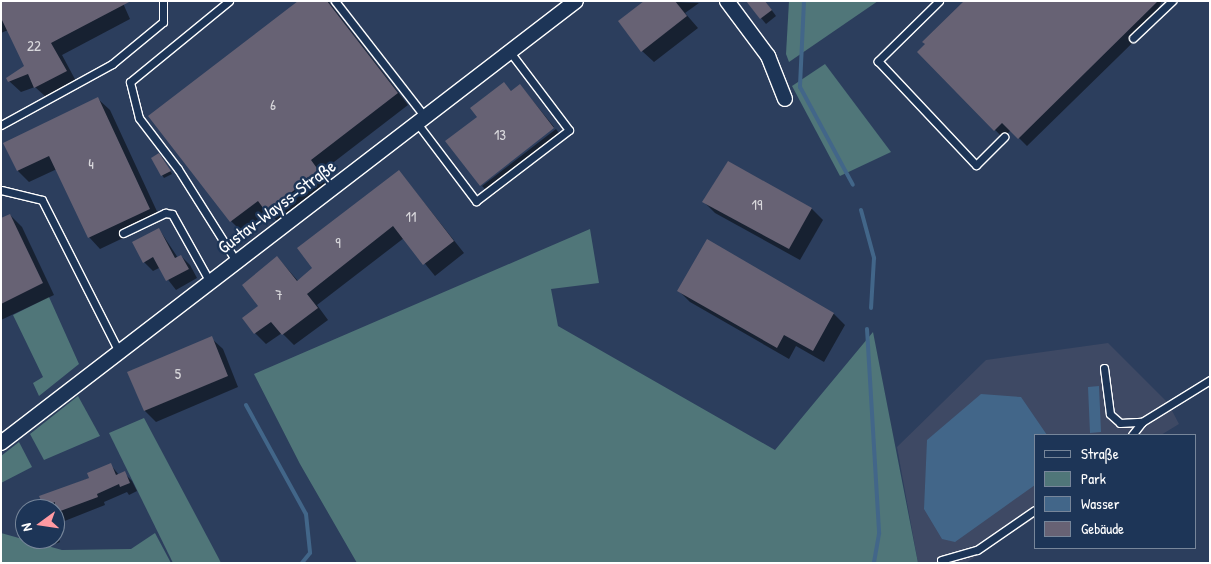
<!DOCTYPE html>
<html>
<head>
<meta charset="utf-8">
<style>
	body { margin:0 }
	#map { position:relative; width:1211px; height:564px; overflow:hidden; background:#2c3e5d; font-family:"Patrick Hand",sans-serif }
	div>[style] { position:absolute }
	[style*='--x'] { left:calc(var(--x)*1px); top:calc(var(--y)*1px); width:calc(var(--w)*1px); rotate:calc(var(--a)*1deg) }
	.built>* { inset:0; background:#3e4964 }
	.green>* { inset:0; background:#507679 }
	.water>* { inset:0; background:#426689 }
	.shadow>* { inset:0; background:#0007 }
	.stream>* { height:4px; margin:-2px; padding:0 2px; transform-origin:2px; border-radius:2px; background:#426689 }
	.building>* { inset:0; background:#676274 }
	.roads { filter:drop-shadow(1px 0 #fff) drop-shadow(-1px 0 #fff) drop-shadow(0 1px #fff) drop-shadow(0 -1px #fff) }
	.lane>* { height:7px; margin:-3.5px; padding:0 3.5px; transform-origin:3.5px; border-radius:3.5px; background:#1d3557 }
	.street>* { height:14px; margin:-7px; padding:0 7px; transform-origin:7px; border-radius:7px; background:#1d3557 }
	span { translate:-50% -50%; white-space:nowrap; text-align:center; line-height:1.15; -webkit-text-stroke:5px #1d3557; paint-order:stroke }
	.number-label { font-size:15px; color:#d9d8dc }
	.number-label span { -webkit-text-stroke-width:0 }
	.street-label { font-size:18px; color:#fff }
	.frame { position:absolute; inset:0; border:2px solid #fff; pointer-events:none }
	.legend { position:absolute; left:1034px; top:434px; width:162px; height:115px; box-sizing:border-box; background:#1d3557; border:1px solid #77869a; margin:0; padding:6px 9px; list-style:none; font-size:15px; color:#fff }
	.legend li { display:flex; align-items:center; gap:10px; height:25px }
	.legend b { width:25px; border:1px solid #77869a }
	.north { position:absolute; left:15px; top:499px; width:50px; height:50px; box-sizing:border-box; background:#1d3557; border:1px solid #77869a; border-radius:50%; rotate:256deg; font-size:14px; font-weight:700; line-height:20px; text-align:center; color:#fff }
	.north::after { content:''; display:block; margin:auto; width:18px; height:22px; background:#ff9aa2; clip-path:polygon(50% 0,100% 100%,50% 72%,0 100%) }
</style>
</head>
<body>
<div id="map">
	<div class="built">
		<i style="clip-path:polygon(1108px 343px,1168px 403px,1179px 424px,1161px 435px,1035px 435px,1035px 518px,966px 563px,918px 563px,897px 447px,986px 360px)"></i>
	</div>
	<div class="green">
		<i style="clip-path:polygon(789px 1px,878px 1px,789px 62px,786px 54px)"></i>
		<i style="clip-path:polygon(825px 64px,891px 152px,840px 176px,792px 86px)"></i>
		<i style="clip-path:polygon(590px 229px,599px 283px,551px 289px,558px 326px,775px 450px,873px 332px,918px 563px,357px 563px,300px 464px,254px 374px)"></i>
		<i style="clip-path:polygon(49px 297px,79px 364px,39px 396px,33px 383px,43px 377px,13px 315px)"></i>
		<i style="clip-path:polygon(78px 396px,100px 436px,44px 460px,30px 434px)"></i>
		<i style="clip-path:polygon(144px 418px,218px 557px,221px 563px,173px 563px,109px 433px)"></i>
		<i style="clip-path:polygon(19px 442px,32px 467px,1px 483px,1px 456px)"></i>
		<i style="clip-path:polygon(1px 533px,62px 550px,131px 549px,155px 533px,171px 563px,1px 563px)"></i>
	</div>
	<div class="water">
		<i style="clip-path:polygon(1099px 386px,1101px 432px,1090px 433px,1088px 387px)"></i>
		<i style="clip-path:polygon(981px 394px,1021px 397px,1047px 435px,1035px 435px,1035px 485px,955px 542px,942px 539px,924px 509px,927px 440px)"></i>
	</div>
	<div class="shadow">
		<i style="clip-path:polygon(1px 1px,122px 1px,130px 19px,62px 55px,77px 83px,47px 98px,35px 87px,21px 92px,9px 81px,26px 66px,8px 30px,1px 33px)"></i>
		<i style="clip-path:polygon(300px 1px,328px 1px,408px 105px,321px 172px,329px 183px,278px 222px,268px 212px,242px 232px,231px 221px)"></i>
		<i style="clip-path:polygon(646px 1px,699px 3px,685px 13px,698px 28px,654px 62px,642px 51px)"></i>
		<i style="clip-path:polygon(765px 1px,776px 16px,766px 24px,761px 18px)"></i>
		<i style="clip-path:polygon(965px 1px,1162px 1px,1158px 9px,1163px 13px,1027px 146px,1011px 130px,1003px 138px,919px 52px)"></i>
		<i style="clip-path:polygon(504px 84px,512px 92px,520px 85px,554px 127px,480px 184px,478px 117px)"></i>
		<i style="clip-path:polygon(98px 99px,110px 110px,161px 220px,100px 249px,89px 237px,57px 169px,29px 182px,18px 171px,5px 143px)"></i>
		<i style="clip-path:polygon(556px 129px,564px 140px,492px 196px,482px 186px)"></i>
		<i style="clip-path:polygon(162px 157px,172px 174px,164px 178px,162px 175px)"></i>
		<i style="clip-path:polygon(728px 163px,812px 209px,823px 220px,800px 260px,715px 213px,704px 202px)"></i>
		<i style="clip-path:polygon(399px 171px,464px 253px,435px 276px,404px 238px,317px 305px,328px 320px,294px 345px,282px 333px,266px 344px,255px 333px,260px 306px,277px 257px,298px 281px,314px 268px)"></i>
		<i style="clip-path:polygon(10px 215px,22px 227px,54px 295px,1px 320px,1px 220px)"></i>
		<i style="clip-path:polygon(159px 229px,178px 258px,181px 256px,190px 265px,197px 278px,176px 290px,159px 268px,153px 271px,144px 262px)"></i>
		<i style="clip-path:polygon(679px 291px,834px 314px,845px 325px,824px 362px,796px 346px,789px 359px,690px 302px)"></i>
		<i style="clip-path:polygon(211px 338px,223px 349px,238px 387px,156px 422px,145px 411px,129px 372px)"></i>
		<i style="clip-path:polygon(110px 464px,119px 475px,124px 473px,132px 481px,137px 491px,129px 495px,127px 492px,104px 502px,105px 505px,57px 524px,55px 509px,46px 509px,40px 497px,90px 478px)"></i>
		<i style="clip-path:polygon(55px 530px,60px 542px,45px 548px,38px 539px,55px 539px)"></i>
	</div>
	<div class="stream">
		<i style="--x:804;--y:1;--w:86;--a:92.7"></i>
		<i style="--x:800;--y:87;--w:111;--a:61.6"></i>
		<i style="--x:861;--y:210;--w:50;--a:74.8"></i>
		<i style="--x:874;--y:258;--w:50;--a:93.4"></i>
		<i style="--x:867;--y:329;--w:205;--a:86.6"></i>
		<i style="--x:879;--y:534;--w:29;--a:100"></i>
		<i style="--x:246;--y:405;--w:124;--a:61.2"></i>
		<i style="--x:306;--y:514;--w:39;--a:84"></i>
		<i style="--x:310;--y:553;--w:13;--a:129"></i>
	</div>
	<div class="building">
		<i style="clip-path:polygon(1px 1px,131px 1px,51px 43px,67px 71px,34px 88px,28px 74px,8px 82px,6px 78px,24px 66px,1px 18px)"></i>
		<i style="clip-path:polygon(298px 1px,327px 1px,398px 93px,311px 160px,319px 171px,266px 212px,258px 201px,230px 222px,148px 116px)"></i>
		<i style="clip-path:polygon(644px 1px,675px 1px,687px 16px,641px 52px,618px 21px)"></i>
		<i style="clip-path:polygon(746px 1px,765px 1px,772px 10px,760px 19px)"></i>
		<i style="clip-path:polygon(964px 1px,1158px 1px,1018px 139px,1002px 123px,994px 131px,917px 52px,925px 44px,922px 42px)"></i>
		<i style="clip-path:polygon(504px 82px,511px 91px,520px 84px,554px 128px,480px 186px,445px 141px,477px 117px,470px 108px)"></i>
		<i style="clip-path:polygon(98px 97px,150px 209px,88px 238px,49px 156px,17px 171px,3px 143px)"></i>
		<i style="clip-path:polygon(159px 153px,171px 171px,161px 176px,151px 158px)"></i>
		<i style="clip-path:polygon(728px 161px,812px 208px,789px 249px,702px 202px)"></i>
		<i style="clip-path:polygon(399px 170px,454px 241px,423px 265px,393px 226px,307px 294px,318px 308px,282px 335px,271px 322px,254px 334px,242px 318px,258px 306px,242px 285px,277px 256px,297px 281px,312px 268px,297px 248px)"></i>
		<i style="clip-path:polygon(10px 214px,43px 283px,1px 304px,1px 218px)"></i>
		<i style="clip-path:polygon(159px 228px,175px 258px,181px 255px,189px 269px,166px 281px,153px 257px,143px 263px,132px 242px)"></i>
		<i style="clip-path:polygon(707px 239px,834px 313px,813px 351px,784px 335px,777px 348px,677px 291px)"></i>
		<i style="clip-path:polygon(212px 336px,228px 376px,144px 411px,127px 372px)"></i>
		<i style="clip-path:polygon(111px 463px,116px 475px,125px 471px,130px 483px,120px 487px,119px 484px,97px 494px,98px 497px,55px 513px,55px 502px,44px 507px,39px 496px,89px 478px,87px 473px)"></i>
	</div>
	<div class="roads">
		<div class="lane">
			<i style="--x:229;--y:1;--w:128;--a:140.7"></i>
			<i style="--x:130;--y:82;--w:37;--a:76"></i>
			<i style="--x:139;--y:118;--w:64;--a:52.6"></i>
			<i style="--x:178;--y:169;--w:109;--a:57.8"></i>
			<i style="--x:335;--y:1;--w:147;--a:52.2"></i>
			<i style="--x:939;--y:1;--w:86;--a:135.5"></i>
			<i style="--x:878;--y:61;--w:143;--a:46.7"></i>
			<i style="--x:976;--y:165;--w:40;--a:-45"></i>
			<i style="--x:1133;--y:38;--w:54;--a:-43.5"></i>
			<i style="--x:417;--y:123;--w:98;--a:52.9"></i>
			<i style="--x:476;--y:201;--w:117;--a:-37.4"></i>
			<i style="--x:569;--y:130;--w:98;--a:-127.1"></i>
			<i style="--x:1;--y:125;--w:127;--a:-28.8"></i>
			<i style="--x:112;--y:64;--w:66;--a:-39.5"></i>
			<i style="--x:163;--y:22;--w:21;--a:-90"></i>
			<i style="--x:1;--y:190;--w:42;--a:13.7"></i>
			<i style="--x:42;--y:200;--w:170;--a:63.1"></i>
			<i style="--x:123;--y:233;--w:47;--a:-25.5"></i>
			<i style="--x:165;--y:213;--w:7;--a:8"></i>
			<i style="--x:172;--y:214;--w:78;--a:60.8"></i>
			<i style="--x:1104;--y:368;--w:46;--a:82.6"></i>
			<i style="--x:1110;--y:414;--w:13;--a:42"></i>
			<i style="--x:1120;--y:423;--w:22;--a:-3"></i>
			<i style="--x:1132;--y:435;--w:16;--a:-52"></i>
			<i style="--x:1142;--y:422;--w:80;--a:-31.7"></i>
			<i style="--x:941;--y:560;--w:37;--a:-16"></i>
			<i style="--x:977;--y:550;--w:70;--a:-34.6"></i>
		</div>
		<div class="street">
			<i style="--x:727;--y:1;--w:69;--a:53.3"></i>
			<i style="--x:768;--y:56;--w:46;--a:68.4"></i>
			<i style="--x:1;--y:443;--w:725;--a:-37.55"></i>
		</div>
	</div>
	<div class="number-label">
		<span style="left:34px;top:46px">22</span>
		<span style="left:273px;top:105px">6</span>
		<span style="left:500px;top:135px">13</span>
		<span style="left:91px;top:164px">4</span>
		<span style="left:757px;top:205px">19</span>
		<span style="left:411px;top:217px">11</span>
		<span style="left:338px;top:243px">9</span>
		<span style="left:279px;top:295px">7</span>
		<span style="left:178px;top:374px">5</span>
	</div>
	<div class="street-label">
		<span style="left:277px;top:207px;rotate:-37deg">Gustav-Wayss-Straße</span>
	</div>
	<div class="frame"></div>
	<ul class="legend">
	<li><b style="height:6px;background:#1d3557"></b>Straße</li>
	<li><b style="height:14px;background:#507679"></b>Park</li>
	<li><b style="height:14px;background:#426689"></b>Wasser</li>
	<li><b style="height:14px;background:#676274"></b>Gebäude</li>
	</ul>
	<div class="north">N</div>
</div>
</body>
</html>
